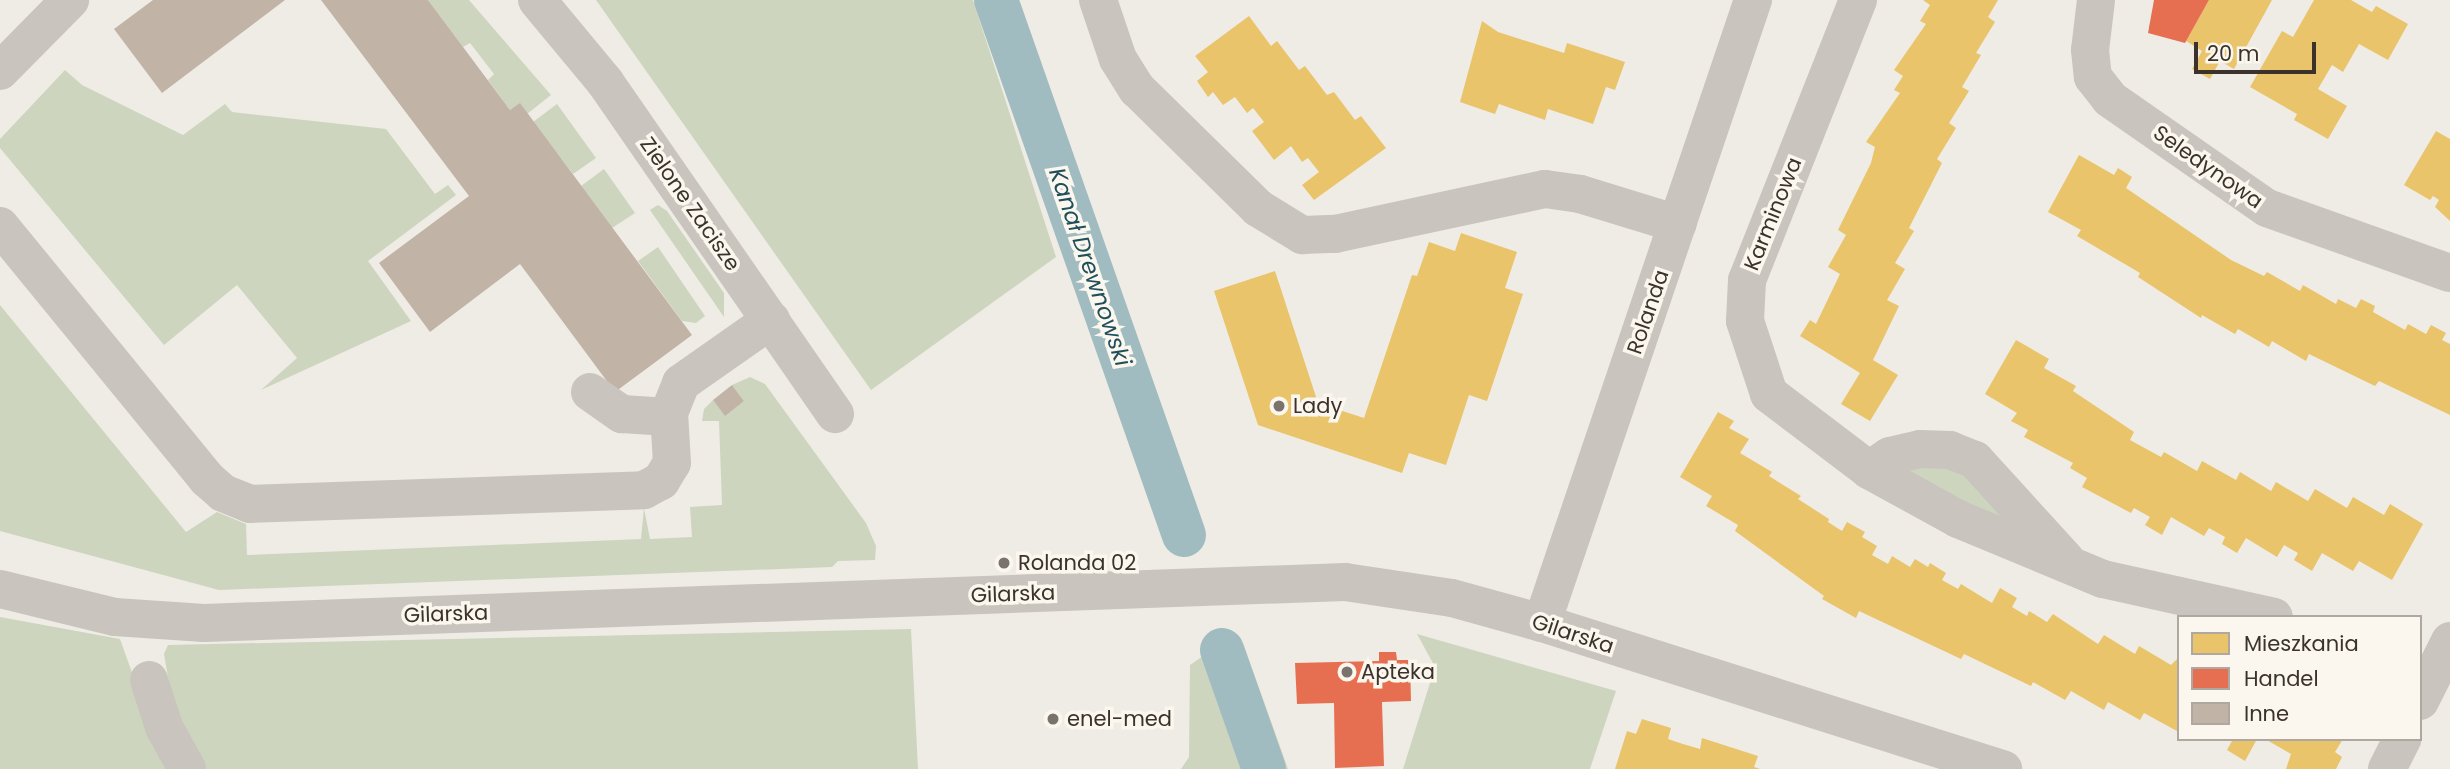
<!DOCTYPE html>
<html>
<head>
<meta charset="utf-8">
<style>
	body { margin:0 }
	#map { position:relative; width:2450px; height:769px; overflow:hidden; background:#efece5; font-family:Poppins,sans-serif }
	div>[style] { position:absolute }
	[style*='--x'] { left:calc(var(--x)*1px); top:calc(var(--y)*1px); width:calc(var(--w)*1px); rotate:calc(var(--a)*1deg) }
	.green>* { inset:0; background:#cdd5bf }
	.homes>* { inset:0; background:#e9c46a }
	.shops>* { inset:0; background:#e76f51 }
	.canal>* { height:44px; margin:-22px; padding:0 22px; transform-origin:22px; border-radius:22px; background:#a1bcc1 }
	.building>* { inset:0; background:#c2b3a7 }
	.minor>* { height:38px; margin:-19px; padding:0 19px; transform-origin:19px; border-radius:19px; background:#c9c4bd }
	.dots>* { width:19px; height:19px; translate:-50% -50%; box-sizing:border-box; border:4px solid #fbf7ee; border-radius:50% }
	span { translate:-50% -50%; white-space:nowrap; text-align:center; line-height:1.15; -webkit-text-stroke:7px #fbf7ee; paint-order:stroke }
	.street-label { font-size:21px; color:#3a322b }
	.poi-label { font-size:21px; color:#3a322b }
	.left { translate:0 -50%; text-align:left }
	.water-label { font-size:23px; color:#204f5c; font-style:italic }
	.legend { position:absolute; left:2177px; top:615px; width:245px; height:126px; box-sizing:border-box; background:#fbf7ee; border:2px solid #aea8a0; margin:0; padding:9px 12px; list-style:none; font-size:21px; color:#3a322b }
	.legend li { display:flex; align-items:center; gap:14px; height:35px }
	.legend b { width:35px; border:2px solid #aea8a0 }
	.scale { position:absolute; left:2194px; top:42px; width:122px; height:32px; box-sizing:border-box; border:4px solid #3a322b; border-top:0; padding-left:9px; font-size:21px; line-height:24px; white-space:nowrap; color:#3a322b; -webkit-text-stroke:5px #fbf7ee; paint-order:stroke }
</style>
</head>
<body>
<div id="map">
	<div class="green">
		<i style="clip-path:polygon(428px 0,469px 0,551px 95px,527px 114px,520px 104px,510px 110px,488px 80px,494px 74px,470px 43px,463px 47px)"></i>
		<i style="clip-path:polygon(596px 0,973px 0,1056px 257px,871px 390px)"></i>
		<i style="clip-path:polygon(65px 70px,82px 85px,183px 135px,225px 104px,232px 112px,386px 129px,435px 194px,448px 185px,456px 195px,368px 261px,411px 321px,261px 390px,297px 358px,237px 285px,164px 345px,0 148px,0 139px)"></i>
		<i style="clip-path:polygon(557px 104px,596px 158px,573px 174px,533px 122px)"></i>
		<i style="clip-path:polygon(604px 169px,635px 213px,612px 228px,581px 186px)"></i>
		<i style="clip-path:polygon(658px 205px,667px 211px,724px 293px,724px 317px,650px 210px)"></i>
		<i style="clip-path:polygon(658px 247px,705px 316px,696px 323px,682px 321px,638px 261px)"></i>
		<i style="clip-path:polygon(0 305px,186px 532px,217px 512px,246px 524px,247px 555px,641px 539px,644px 508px,650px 539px,692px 537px,690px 507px,722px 505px,719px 421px,702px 421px,704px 409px,713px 400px,725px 415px,744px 401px,732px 385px,750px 377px,765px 384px,866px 523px,876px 546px,875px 560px,838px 561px,832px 567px,219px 590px,0 531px)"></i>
		<i style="clip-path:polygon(1951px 464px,2010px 514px,2001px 521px,1911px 476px,1908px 467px)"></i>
		<i style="clip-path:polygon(0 617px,120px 639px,156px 740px,176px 769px,0 769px)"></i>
		<i style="clip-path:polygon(911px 629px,918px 769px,198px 769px,174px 712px,164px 654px,168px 645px)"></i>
		<i style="clip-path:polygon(1417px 634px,1616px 691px,1590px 769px,1403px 769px,1435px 667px)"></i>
		<i style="clip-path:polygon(1243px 643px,1288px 769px,1181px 769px,1189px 757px,1190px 665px,1216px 647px)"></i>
	</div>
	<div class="homes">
		<i style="clip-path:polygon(1923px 0,1998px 0,1988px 17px,1995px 22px,1976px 53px,1981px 55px,1962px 87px,1969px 91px,1949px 123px,1956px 128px,1937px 159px,1942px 163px,1909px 228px,1914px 231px,1895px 263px,1905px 269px,1887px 300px,1899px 306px,1873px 360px,1898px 375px,1870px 421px,1841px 404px,1860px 373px,1800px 336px,1810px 320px,1816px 324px,1840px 274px,1828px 267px,1846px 235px,1838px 230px,1871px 163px,1875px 147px,1866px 142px,1900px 93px,1894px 90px,1903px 76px,1894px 70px,1926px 24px,1920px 21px,1930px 5px)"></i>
		<i style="clip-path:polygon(2209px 0,2272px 0,2234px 69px,2220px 61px,2210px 79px,2192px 69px,2202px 51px,2186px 41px)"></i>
		<i style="clip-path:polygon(2314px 0,2351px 0,2372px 12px,2376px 6px,2408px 24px,2388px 60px,2359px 44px,2343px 72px,2332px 65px,2318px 89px,2347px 106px,2328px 139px,2294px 120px,2297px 114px,2250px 87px,2282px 31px,2293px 37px)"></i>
		<i style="clip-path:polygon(1249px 16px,1271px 46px,1277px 41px,1299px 70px,1305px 66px,1327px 95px,1334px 92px,1355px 120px,1361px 116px,1386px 148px,1314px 200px,1302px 185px,1319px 172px,1308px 158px,1302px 162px,1291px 146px,1274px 160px,1252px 131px,1264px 122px,1253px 108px,1247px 113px,1235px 97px,1223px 105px,1213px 92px,1208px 97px,1197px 81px,1208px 72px,1195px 56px)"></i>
		<i style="clip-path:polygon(1482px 21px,1498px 32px,1564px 53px,1567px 43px,1625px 62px,1615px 90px,1606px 87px,1593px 124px,1548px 109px,1545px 120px,1499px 104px,1495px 114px,1460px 102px)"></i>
		<i style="clip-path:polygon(2436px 131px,2450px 139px,2450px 221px,2435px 207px,2439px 200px,2433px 196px,2430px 200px,2404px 185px)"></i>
		<i style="clip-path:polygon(2079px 155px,2114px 175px,2118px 168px,2132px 177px,2126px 188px,2231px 260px,2264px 276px,2267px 272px,2300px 291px,2303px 285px,2336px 304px,2338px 299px,2356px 308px,2361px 299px,2375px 306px,2373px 312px,2405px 330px,2408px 324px,2426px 334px,2431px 325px,2446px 333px,2442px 340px,2450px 344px,2450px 415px,2379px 381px,2375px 386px,2309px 354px,2306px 361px,2272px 341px,2269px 347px,2238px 329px,2235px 334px,2202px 315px,2201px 318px,2138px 277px,2140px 273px,2077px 236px,2081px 230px,2048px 212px)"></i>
		<i style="clip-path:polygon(1461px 233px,1517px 252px,1505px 288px,1523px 294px,1487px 401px,1469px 395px,1446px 465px,1409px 453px,1402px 473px,1258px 425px,1214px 291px,1275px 271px,1318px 403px,1364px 418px,1412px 275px,1417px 276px,1429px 242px,1455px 251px)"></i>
		<i style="clip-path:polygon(2016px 340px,2049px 359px,2044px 368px,2076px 386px,2073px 391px,2134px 432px,2130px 440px,2161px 457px,2164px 452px,2197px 471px,2202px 461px,2236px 480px,2240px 472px,2271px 491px,2276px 482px,2308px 501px,2315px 489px,2347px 508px,2353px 497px,2384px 515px,2390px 504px,2423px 524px,2392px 580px,2359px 561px,2353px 571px,2322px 553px,2312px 571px,2294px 560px,2298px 553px,2284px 545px,2277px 557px,2246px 538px,2237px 553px,2222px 544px,2225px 537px,2209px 528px,2204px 536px,2171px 517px,2162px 535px,2145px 525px,2150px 517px,2134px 508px,2131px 513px,2082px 487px,2087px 478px,2070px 468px,2073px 463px,2024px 437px,2028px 430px,2011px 421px,2017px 413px,1985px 394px)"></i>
		<i style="clip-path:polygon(1718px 412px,1734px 421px,1729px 428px,1749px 439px,1740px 453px,1772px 472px,1769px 476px,1801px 496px,1798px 499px,1829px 519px,1828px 522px,1842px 531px,1847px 522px,1865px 532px,1862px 537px,1877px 546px,1872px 555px,1888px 564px,1892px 556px,1910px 567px,1915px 559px,1928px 567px,1930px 563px,1946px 573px,1942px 580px,1958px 589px,1961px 584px,1992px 603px,2000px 588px,2017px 598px,2012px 607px,2027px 616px,2029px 611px,2047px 622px,2053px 614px,2098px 644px,2104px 635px,2135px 654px,2139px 646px,2171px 665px,2179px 657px,2177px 731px,2144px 713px,2140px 720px,2108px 702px,2104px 710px,2071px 691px,2065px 700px,2033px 682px,2031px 686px,1964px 654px,1961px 659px,1859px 611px,1856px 618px,1822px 599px,1824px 596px,1735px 531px,1738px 525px,1706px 506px,1712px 496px,1680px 477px)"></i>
		<i style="clip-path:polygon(1642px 719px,1671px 728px,1668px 739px,1683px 744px,1700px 749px,1702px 738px,1758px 756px,1754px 767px,1760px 769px,1615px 769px,1627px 731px,1636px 734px)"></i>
		<i style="clip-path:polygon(2233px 739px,2257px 739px,2245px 761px,2227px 750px)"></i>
		<i style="clip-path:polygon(2265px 739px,2343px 739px,2335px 752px,2342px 757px,2336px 769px,2286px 769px,2291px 754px)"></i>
	</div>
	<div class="shops">
		<i style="clip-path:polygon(2154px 0,2209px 0,2185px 43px,2148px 33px)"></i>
		<i style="clip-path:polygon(1379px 652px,1396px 652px,1397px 660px,1410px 660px,1411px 701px,1382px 702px,1384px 766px,1335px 768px,1334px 703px,1297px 704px,1295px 663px,1379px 661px)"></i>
	</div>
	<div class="canal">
		<i style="--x:996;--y:0;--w:567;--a:70.64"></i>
		<i style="--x:1222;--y:650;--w:126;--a:70.6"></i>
	</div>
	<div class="building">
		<i style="clip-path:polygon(153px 0,285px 0,162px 93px,114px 29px)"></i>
		<i style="clip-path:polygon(321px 0,428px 0,510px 110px,520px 103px,692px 335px,615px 392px,520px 264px,430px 332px,379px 263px,469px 196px)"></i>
		<i style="clip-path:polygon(732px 385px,744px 401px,725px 416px,713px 400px)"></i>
	</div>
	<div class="minor">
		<i style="--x:537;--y:0;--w:107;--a:50.3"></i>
		<i style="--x:605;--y:82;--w:404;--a:55.3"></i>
		<i style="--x:1098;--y:0;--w:62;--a:71.3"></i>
		<i style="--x:1118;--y:59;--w:36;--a:58"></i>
		<i style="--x:1137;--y:89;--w:170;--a:44.5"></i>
		<i style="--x:1258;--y:208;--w:52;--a:31.5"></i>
		<i style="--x:1302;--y:235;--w:33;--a:-2"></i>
		<i style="--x:1335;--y:234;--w:215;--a:-12.1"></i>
		<i style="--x:1545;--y:189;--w:35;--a:8"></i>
		<i style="--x:1580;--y:194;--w:102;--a:17"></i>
		<i style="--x:1858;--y:0;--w:301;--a:111.6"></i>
		<i style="--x:1747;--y:280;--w:41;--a:92.8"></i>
		<i style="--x:1745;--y:321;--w:77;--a:71.8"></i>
		<i style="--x:1769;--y:394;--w:126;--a:37.2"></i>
		<i style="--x:1869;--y:470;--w:102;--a:28.8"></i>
		<i style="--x:1958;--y:519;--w:157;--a:22.5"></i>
		<i style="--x:2103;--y:579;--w:175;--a:12.5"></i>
		<i style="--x:2096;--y:0;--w:50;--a:96.8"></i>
		<i style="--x:2090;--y:50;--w:27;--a:84"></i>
		<i style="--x:2093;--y:77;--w:28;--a:52"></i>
		<i style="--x:2110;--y:99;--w:191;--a:34.8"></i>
		<i style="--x:2267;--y:208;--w:194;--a:19.6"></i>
		<i style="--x:0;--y:71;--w:100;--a:-45.4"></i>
		<i style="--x:0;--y:226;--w:327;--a:50.7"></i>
		<i style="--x:207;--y:479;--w:21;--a:41"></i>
		<i style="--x:223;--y:493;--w:29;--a:22"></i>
		<i style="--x:250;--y:504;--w:394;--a:-2"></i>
		<i style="--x:644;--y:490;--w:19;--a:-28"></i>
		<i style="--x:661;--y:481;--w:21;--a:-59"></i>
		<i style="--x:672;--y:463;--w:50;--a:-93.4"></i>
		<i style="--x:669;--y:413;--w:32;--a:-68"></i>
		<i style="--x:681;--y:383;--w:110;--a:-35"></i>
		<i style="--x:590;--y:392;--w:39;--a:35"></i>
		<i style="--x:622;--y:414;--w:47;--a:3.7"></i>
		<i style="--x:1869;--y:470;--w:25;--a:-34"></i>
		<i style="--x:1890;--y:456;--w:31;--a:-13"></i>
		<i style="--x:1920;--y:449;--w:30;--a:2"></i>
		<i style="--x:1950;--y:450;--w:27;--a:22"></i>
		<i style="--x:1975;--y:460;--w:135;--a:47.7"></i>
		<i style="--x:0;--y:589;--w:118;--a:13.7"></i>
		<i style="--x:115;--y:617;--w:89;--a:3.9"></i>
		<i style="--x:204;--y:623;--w:1142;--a:-2.06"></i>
		<i style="--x:1345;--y:582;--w:108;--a:8.5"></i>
		<i style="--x:1452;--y:598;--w:93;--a:15.5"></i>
		<i style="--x:1542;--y:623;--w:484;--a:17.6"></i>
		<i style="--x:1542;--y:623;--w:658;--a:-71.29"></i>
		<i style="--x:149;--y:680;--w:49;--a:72.3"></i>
		<i style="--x:164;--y:727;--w:48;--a:61.3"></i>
		<i style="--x:2420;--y:701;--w:67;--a:-63.4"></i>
		<i style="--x:2387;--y:769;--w:34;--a:-63"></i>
	</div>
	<div class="dots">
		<i style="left:1279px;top:406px;background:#79736c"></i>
		<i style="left:1004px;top:563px;background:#79736c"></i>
		<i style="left:1347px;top:672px;background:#79736c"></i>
		<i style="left:1053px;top:719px;background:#79736c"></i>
	</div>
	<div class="street-label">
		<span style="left:2208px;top:167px;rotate:35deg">Seledynowa</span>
		<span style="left:690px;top:204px;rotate:55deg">Zielone Zacisze</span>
		<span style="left:1773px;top:214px;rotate:-68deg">Karminowa</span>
		<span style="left:1648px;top:312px;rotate:-71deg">Rolanda</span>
		<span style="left:1013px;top:594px;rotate:-2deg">Gilarska</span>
		<span style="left:446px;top:614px;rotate:-2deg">Gilarska</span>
		<span style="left:1573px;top:634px;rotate:18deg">Gilarska</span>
	</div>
	<div class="poi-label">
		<span class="left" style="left:1293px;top:406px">Lady</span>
		<span class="left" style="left:1018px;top:563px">Rolanda 02</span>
		<span class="left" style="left:1361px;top:672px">Apteka</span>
		<span class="left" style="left:1067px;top:719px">enel-med</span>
	</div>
	<div class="water-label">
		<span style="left:1090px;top:267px;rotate:71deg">Kanał Drewnowski</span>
	</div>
	<ul class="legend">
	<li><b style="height:19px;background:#e9c46a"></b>Mieszkania</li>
	<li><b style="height:19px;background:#e76f51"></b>Handel</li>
	<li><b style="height:19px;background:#c2b3a7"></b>Inne</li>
	</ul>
	<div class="scale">20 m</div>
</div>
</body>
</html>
